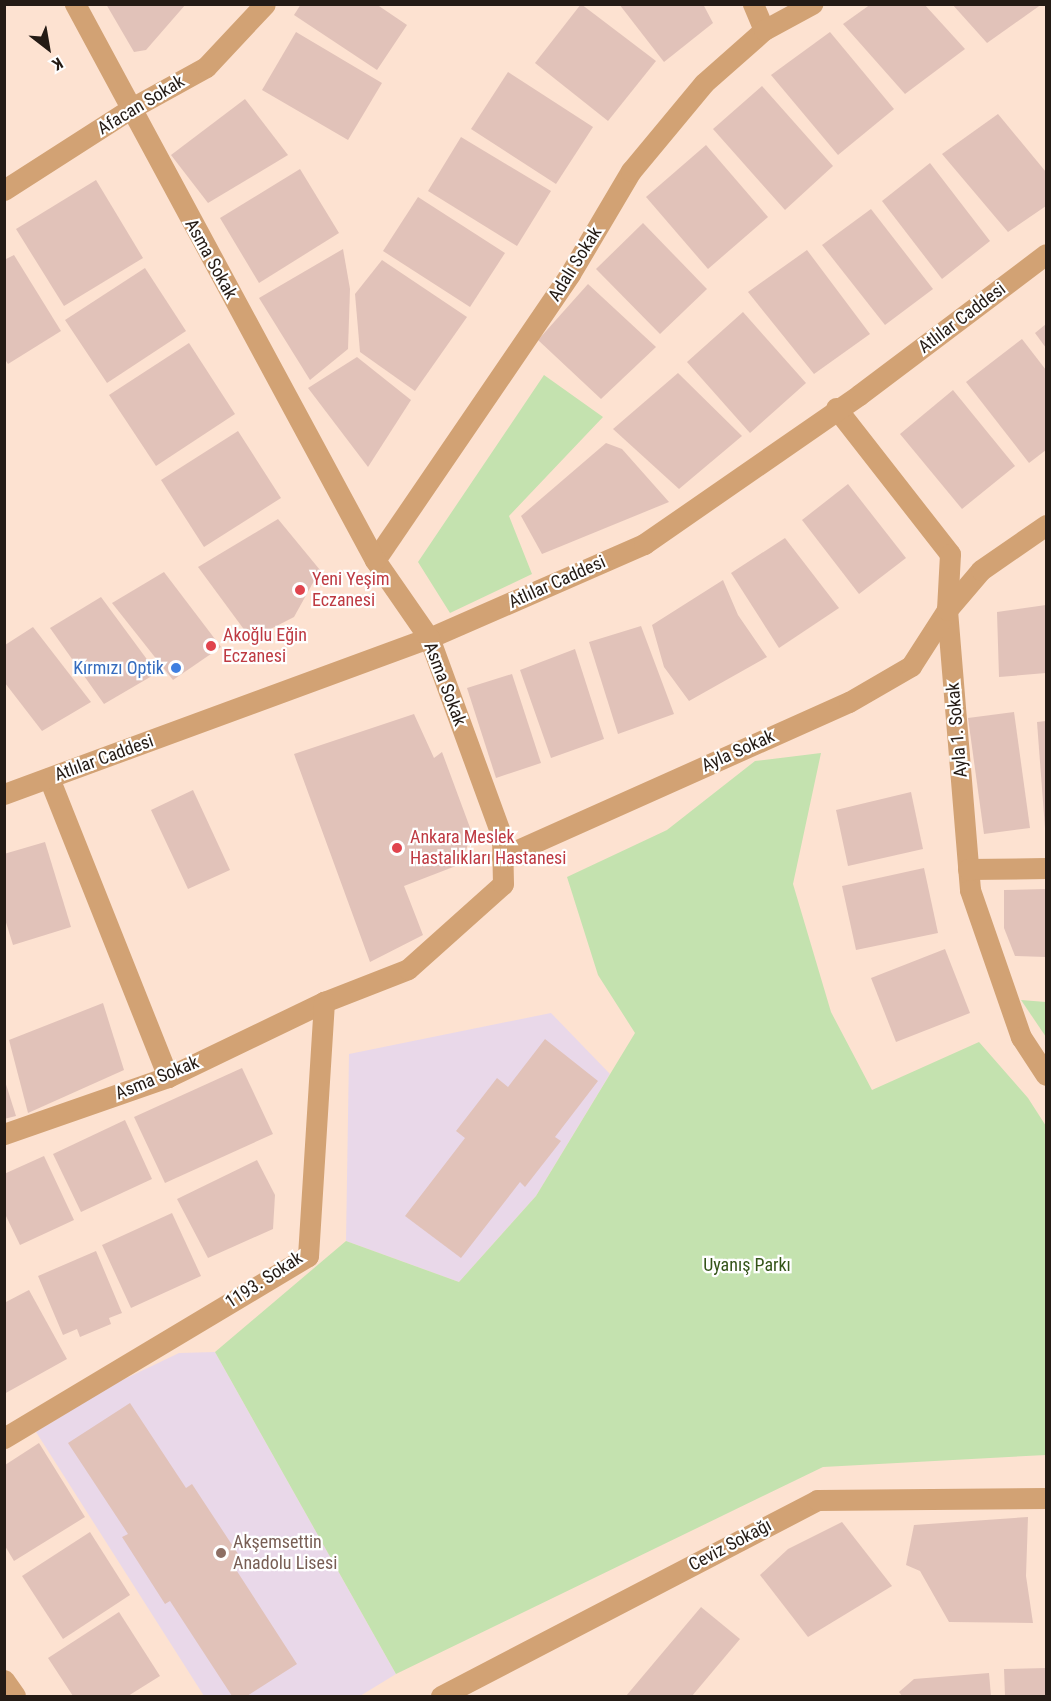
<!DOCTYPE html>
<html>
<head>
<meta charset="utf-8">
<style>
	body { margin:0 }
	#map { position:relative; width:1051px; height:1701px; overflow:hidden; background:#fde2d1; font-family:"Roboto Condensed",sans-serif }
	div>[style] { position:absolute }
	[style*='--x'] { left:calc(var(--x)*1px); top:calc(var(--y)*1px); width:calc(var(--w)*1px); rotate:calc(var(--a)*1deg) }
	.education>* { inset:0; background:#e9d8e9 }
	.green>* { inset:0; background:#c4e2af }
	.building>* { inset:0; background:#e1c2b9 }
	.minor>* { height:21px; margin:-10.5px; padding:0 10.5px; transform-origin:10.5px; border-radius:10.5px; background:#d2a274 }
	.dots>* { width:16px; height:16px; translate:-50% -50%; box-sizing:border-box; border:3px solid #fff; border-radius:50% }
	span { translate:-50% -50%; white-space:nowrap; text-align:center; line-height:1.15; -webkit-text-stroke:4.5px #fff; paint-order:stroke }
	.street-label { font-size:18px; color:#241b15 }
	.health-label { font-size:18px; color:#be3a42 }
	.left { translate:0 -50%; text-align:left }
	.shop-label { font-size:18px; color:#366cbe }
	.right { translate:-100% -50%; text-align:right }
	.park-label { font-size:18px; color:#345419 }
	.education-label { font-size:18px; color:#785e54 }
	.frame { position:absolute; inset:0; border:6px solid #241b15; pointer-events:none }
	.north { position:absolute; left:18px; top:18px; width:60px; height:60px; -webkit-text-stroke:4px #fff; paint-order:stroke; rotate:149deg; font-size:16px; font-weight:700; line-height:24px; text-align:center; color:#241b15 }
	.north::after { content:''; display:block; margin:auto; width:21px; height:27px; background:#241b15; clip-path:polygon(50% 0,100% 100%,50% 72%,0 100%) }
</style>
</head>
<body>
<div id="map">
	<div class="education">
		<i style="clip-path:polygon(551px 1013px,610px 1074px,536px 1196px,459px 1282px,346px 1241px,349px 1054px)"></i>
		<i style="clip-path:polygon(215px 1352px,396px 1674px,360px 1696px,204px 1696px,36px 1432px,112px 1385px,179px 1353px)"></i>
	</div>
	<div class="green">
		<i style="clip-path:polygon(544px 375px,603px 417px,509px 516px,532px 574px,450px 613px,418px 562px)"></i>
		<i style="clip-path:polygon(821px 753px,793px 884px,831px 1012px,872px 1090px,979px 1042px,1028px 1098px,1046px 1126px,1046px 1455px,823px 1467px,396px 1674px,215px 1352px,346px 1241px,459px 1282px,536px 1196px,635px 1033px,598px 975px,567px 877px,667px 830px,755px 761px)"></i>
		<i style="clip-path:polygon(1021px 1000px,1046px 1002px,1046px 1037px)"></i>
	</div>
	<div class="building">
		<i style="clip-path:polygon(106px 4px,186px 4px,146px 50px,134px 52px)"></i>
		<i style="clip-path:polygon(301px 4px,376px 4px,407px 25px,377px 70px,294px 15px)"></i>
		<i style="clip-path:polygon(581px 4px,656px 61px,608px 121px,535px 63px)"></i>
		<i style="clip-path:polygon(619px 4px,703px 4px,713px 23px,664px 62px)"></i>
		<i style="clip-path:polygon(871px 4px,924px 4px,965px 49px,905px 94px,843px 24px)"></i>
		<i style="clip-path:polygon(952px 4px,1042px 4px,987px 43px)"></i>
		<i style="clip-path:polygon(296px 32px,382px 83px,348px 140px,262px 90px)"></i>
		<i style="clip-path:polygon(830px 32px,894px 109px,838px 155px,771px 75px)"></i>
		<i style="clip-path:polygon(508px 72px,593px 127px,556px 184px,471px 129px)"></i>
		<i style="clip-path:polygon(762px 86px,833px 166px,785px 210px,713px 129px)"></i>
		<i style="clip-path:polygon(245px 99px,288px 155px,208px 203px,171px 155px)"></i>
		<i style="clip-path:polygon(998px 114px,1046px 172px,1046px 206px,1008px 232px,942px 154px)"></i>
		<i style="clip-path:polygon(461px 137px,551px 191px,517px 246px,428px 191px)"></i>
		<i style="clip-path:polygon(706px 145px,768px 217px,708px 269px,646px 197px)"></i>
		<i style="clip-path:polygon(930px 163px,990px 241px,942px 279px,882px 201px)"></i>
		<i style="clip-path:polygon(300px 169px,339px 233px,259px 283px,220px 218px)"></i>
		<i style="clip-path:polygon(96px 180px,143px 258px,64px 306px,16px 229px)"></i>
		<i style="clip-path:polygon(418px 197px,505px 253px,470px 307px,383px 251px)"></i>
		<i style="clip-path:polygon(871px 209px,933px 289px,885px 325px,822px 245px)"></i>
		<i style="clip-path:polygon(643px 223px,707px 289px,660px 334px,596px 269px)"></i>
		<i style="clip-path:polygon(343px 249px,350px 289px,348px 349px,310px 380px,259px 298px)"></i>
		<i style="clip-path:polygon(807px 250px,870px 334px,814px 374px,748px 292px)"></i>
		<i style="clip-path:polygon(14px 255px,61px 331px,8px 364px,4px 358px,4px 260px)"></i>
		<i style="clip-path:polygon(382px 260px,467px 317px,415px 391px,360px 352px,355px 294px)"></i>
		<i style="clip-path:polygon(145px 268px,186px 331px,107px 383px,65px 320px)"></i>
		<i style="clip-path:polygon(588px 284px,656px 347px,601px 399px,538px 340px)"></i>
		<i style="clip-path:polygon(743px 312px,806px 383px,750px 433px,687px 362px)"></i>
		<i style="clip-path:polygon(1046px 324px,1046px 348px,1035px 333px)"></i>
		<i style="clip-path:polygon(1022px 339px,1046px 370px,1046px 450px,1029px 463px,966px 382px)"></i>
		<i style="clip-path:polygon(189px 343px,235px 414px,156px 466px,109px 395px)"></i>
		<i style="clip-path:polygon(357px 357px,411px 400px,368px 467px,308px 388px)"></i>
		<i style="clip-path:polygon(678px 373px,742px 436px,679px 489px,613px 429px)"></i>
		<i style="clip-path:polygon(953px 390px,1015px 466px,962px 509px,900px 434px)"></i>
		<i style="clip-path:polygon(238px 431px,281px 498px,204px 547px,161px 480px)"></i>
		<i style="clip-path:polygon(606px 443px,622px 449px,669px 502px,542px 554px,521px 516px)"></i>
		<i style="clip-path:polygon(848px 484px,906px 558px,859px 594px,802px 520px)"></i>
		<i style="clip-path:polygon(278px 519px,320px 570px,294px 617px,251px 639px,198px 567px)"></i>
		<i style="clip-path:polygon(785px 538px,839px 608px,779px 648px,731px 573px)"></i>
		<i style="clip-path:polygon(164px 572px,221px 647px,173px 680px,112px 603px)"></i>
		<i style="clip-path:polygon(723px 580px,738px 615px,767px 657px,689px 701px,664px 667px,652px 625px)"></i>
		<i style="clip-path:polygon(101px 597px,157px 673px,104px 704px,50px 628px)"></i>
		<i style="clip-path:polygon(1046px 605px,1046px 673px,999px 677px,997px 612px)"></i>
		<i style="clip-path:polygon(641px 626px,674px 714px,618px 734px,589px 642px)"></i>
		<i style="clip-path:polygon(33px 627px,91px 702px,42px 731px,5px 683px,5px 645px)"></i>
		<i style="clip-path:polygon(575px 649px,604px 739px,551px 758px,520px 670px)"></i>
		<i style="clip-path:polygon(512px 674px,541px 763px,496px 778px,467px 688px)"></i>
		<i style="clip-path:polygon(1014px 712px,1030px 828px,984px 834px,968px 718px)"></i>
		<i style="clip-path:polygon(414px 714px,434px 758px,442px 752px,472px 833px,461px 864px,404px 886px,423px 935px,370px 962px,294px 754px)"></i>
		<i style="clip-path:polygon(1046px 721px,1046px 828px,1045px 828px,1037px 722px)"></i>
		<i style="clip-path:polygon(193px 790px,230px 870px,188px 889px,151px 810px)"></i>
		<i style="clip-path:polygon(911px 792px,923px 849px,848px 866px,836px 810px)"></i>
		<i style="clip-path:polygon(45px 842px,71px 927px,13px 945px,4px 916px,4px 854px)"></i>
		<i style="clip-path:polygon(924px 868px,938px 933px,856px 950px,842px 886px)"></i>
		<i style="clip-path:polygon(1046px 889px,1046px 957px,1015px 956px,1004px 928px,1004px 890px)"></i>
		<i style="clip-path:polygon(945px 949px,970px 1013px,896px 1042px,871px 978px)"></i>
		<i style="clip-path:polygon(103px 1003px,124px 1070px,28px 1113px,9px 1040px)"></i>
		<i style="clip-path:polygon(545px 1039px,598px 1081px,555px 1137px,561px 1141px,525px 1187px,520px 1182px,461px 1258px,405px 1216px,465px 1138px,456px 1131px,497px 1078px,508px 1087px)"></i>
		<i style="clip-path:polygon(242px 1068px,273px 1134px,165px 1183px,134px 1117px)"></i>
		<i style="clip-path:polygon(4px 1078px,16px 1116px,4px 1119px)"></i>
		<i style="clip-path:polygon(125px 1120px,152px 1179px,81px 1212px,53px 1154px)"></i>
		<i style="clip-path:polygon(44px 1156px,74px 1220px,20px 1245px,4px 1212px,4px 1174px)"></i>
		<i style="clip-path:polygon(257px 1160px,275px 1195px,273px 1229px,208px 1258px,177px 1199px)"></i>
		<i style="clip-path:polygon(172px 1213px,201px 1276px,131px 1308px,102px 1245px)"></i>
		<i style="clip-path:polygon(96px 1251px,122px 1313px,109px 1318px,111px 1324px,80px 1337px,77px 1329px,63px 1335px,38px 1276px)"></i>
		<i style="clip-path:polygon(29px 1290px,67px 1359px,4px 1394px,4px 1303px)"></i>
		<i style="clip-path:polygon(130px 1403px,186px 1488px,192px 1484px,242px 1560px,233px 1565px,297px 1664px,247px 1696px,232px 1696px,170px 1601px,165px 1604px,122px 1537px,128px 1534px,68px 1443px)"></i>
		<i style="clip-path:polygon(39px 1443px,85px 1517px,14px 1561px,5px 1546px,5px 1465px)"></i>
		<i style="clip-path:polygon(1028px 1517px,1026px 1576px,1033px 1623px,949px 1622px,920px 1571px,906px 1565px,914px 1525px)"></i>
		<i style="clip-path:polygon(842px 1522px,892px 1586px,808px 1637px,760px 1575px,788px 1549px)"></i>
		<i style="clip-path:polygon(90px 1532px,130px 1595px,63px 1639px,22px 1576px)"></i>
		<i style="clip-path:polygon(701px 1607px,740px 1639px,692px 1696px,626px 1696px)"></i>
		<i style="clip-path:polygon(119px 1612px,160px 1676px,128px 1696px,73px 1696px,48px 1658px)"></i>
		<i style="clip-path:polygon(1046px 1668px,1046px 1696px,1005px 1696px,1004px 1669px)"></i>
		<i style="clip-path:polygon(989px 1673px,991px 1696px,902px 1696px,899px 1692px,914px 1679px)"></i>
	</div>
	<div class="minor">
		<i style="--x:753;--y:4;--w:28;--a:67"></i>
		<i style="--x:4;--y:190;--w:150;--a:-32.7"></i>
		<i style="--x:130;--y:109;--w:87;--a:-28.9"></i>
		<i style="--x:206;--y:67;--w:86;--a:-46.9"></i>
		<i style="--x:836;--y:408;--w:185;--a:52"></i>
		<i style="--x:950;--y:554;--w:56;--a:93.1"></i>
		<i style="--x:947;--y:610;--w:281;--a:85.3"></i>
		<i style="--x:970;--y:890;--w:156;--a:70.9"></i>
		<i style="--x:1021;--y:1037;--w:45;--a:56.7"></i>
		<i style="--x:375;--y:560;--w:346;--a:-55.7"></i>
		<i style="--x:570;--y:274;--w:120;--a:-59.4"></i>
		<i style="--x:631;--y:171;--w:114;--a:-50.3"></i>
		<i style="--x:704;--y:83;--w:80;--a:-41.5"></i>
		<i style="--x:764;--y:30;--w:55;--a:-28.4"></i>
		<i style="--x:49;--y:778;--w:322;--a:68.3"></i>
		<i style="--x:4;--y:794;--w:453;--a:-20.2"></i>
		<i style="--x:429;--y:638;--w:235;--a:-23.6"></i>
		<i style="--x:644;--y:544;--w:262;--a:-34.7"></i>
		<i style="--x:859;--y:395;--w:234;--a:-37"></i>
		<i style="--x:502;--y:857;--w:380;--a:-24.1"></i>
		<i style="--x:849;--y:702;--w:72;--a:-30.1"></i>
		<i style="--x:911;--y:666;--w:67;--a:-57.3"></i>
		<i style="--x:947;--y:610;--w:52;--a:-49.6"></i>
		<i style="--x:981;--y:570;--w:79;--a:-34.7"></i>
		<i style="--x:968;--y:869;--w:78;--a:-0.7"></i>
		<i style="--x:4;--y:1134;--w:174;--a:-19.2"></i>
		<i style="--x:168;--y:1077;--w:173;--a:-25.7"></i>
		<i style="--x:324;--y:1002;--w:90;--a:-21.4"></i>
		<i style="--x:408;--y:969;--w:127;--a:-41.8"></i>
		<i style="--x:503;--y:884;--w:47;--a:-91.2"></i>
		<i style="--x:502;--y:837;--w:212;--a:-110.1"></i>
		<i style="--x:429;--y:638;--w:95;--a:-124.7"></i>
		<i style="--x:375;--y:560;--w:632;--a:-118.35"></i>
		<i style="--x:4;--y:1438;--w:354;--a:-30.9"></i>
		<i style="--x:308;--y:1256;--w:255;--a:-86.4"></i>
		<i style="--x:4;--y:1680;--w:19;--a:55"></i>
		<i style="--x:441;--y:1696;--w:424;--a:-27.5"></i>
		<i style="--x:817;--y:1500;--w:229;--a:-0.5"></i>
	</div>
	<div class="dots">
		<i style="left:300px;top:590px;background:#e0444e"></i>
		<i style="left:211px;top:646px;background:#e0444e"></i>
		<i style="left:176px;top:668px;background:#3f7fe0"></i>
		<i style="left:397px;top:848px;background:#e0444e"></i>
		<i style="left:221px;top:1553px;background:#8d6e63"></i>
	</div>
	<div class="street-label">
		<span style="left:141px;top:105px;rotate:-31deg">Afacan Sokak</span>
		<span style="left:211px;top:259px;rotate:61deg">Asma Sokak</span>
		<span style="left:575px;top:264px;rotate:-58deg">Adalı Sokak</span>
		<span style="left:962px;top:318px;rotate:-37deg">Atlılar Caddesi</span>
		<span style="left:557px;top:582px;rotate:-24deg">Atlılar Caddesi</span>
		<span style="left:445px;top:684px;rotate:69deg">Asma Sokak</span>
		<span style="left:957px;top:730px;rotate:-95deg">Ayla 1. Sokak</span>
		<span style="left:738px;top:751px;rotate:-24deg">Ayla Sokak</span>
		<span style="left:104px;top:758px;rotate:-20deg">Atlılar Caddesi</span>
		<span style="left:157px;top:1078px;rotate:-22deg">Asma Sokak</span>
		<span style="left:264px;top:1280px;rotate:-33deg">1193. Sokak</span>
		<span style="left:730px;top:1545px;rotate:-28deg">Ceviz Sokağı</span>
	</div>
	<div class="health-label">
		<span class="left" style="left:312px;top:590px">Yeni Yeşim<br>Eczanesi</span>
		<span class="left" style="left:223px;top:646px">Akoğlu Eğin<br>Eczanesi</span>
		<span class="left" style="left:410px;top:848px">Ankara Meslek<br>Hastalıkları Hastanesi</span>
	</div>
	<div class="shop-label">
		<span class="right" style="left:164px;top:668px">Kırmızı Optik</span>
	</div>
	<div class="park-label">
		<span style="left:747px;top:1265px">Uyanış Parkı</span>
	</div>
	<div class="education-label">
		<span class="left" style="left:233px;top:1553px">Akşemsettin<br>Anadolu Lisesi</span>
	</div>
	<div class="frame"></div>
	<div class="north">K</div>
</div>
</body>
</html>
